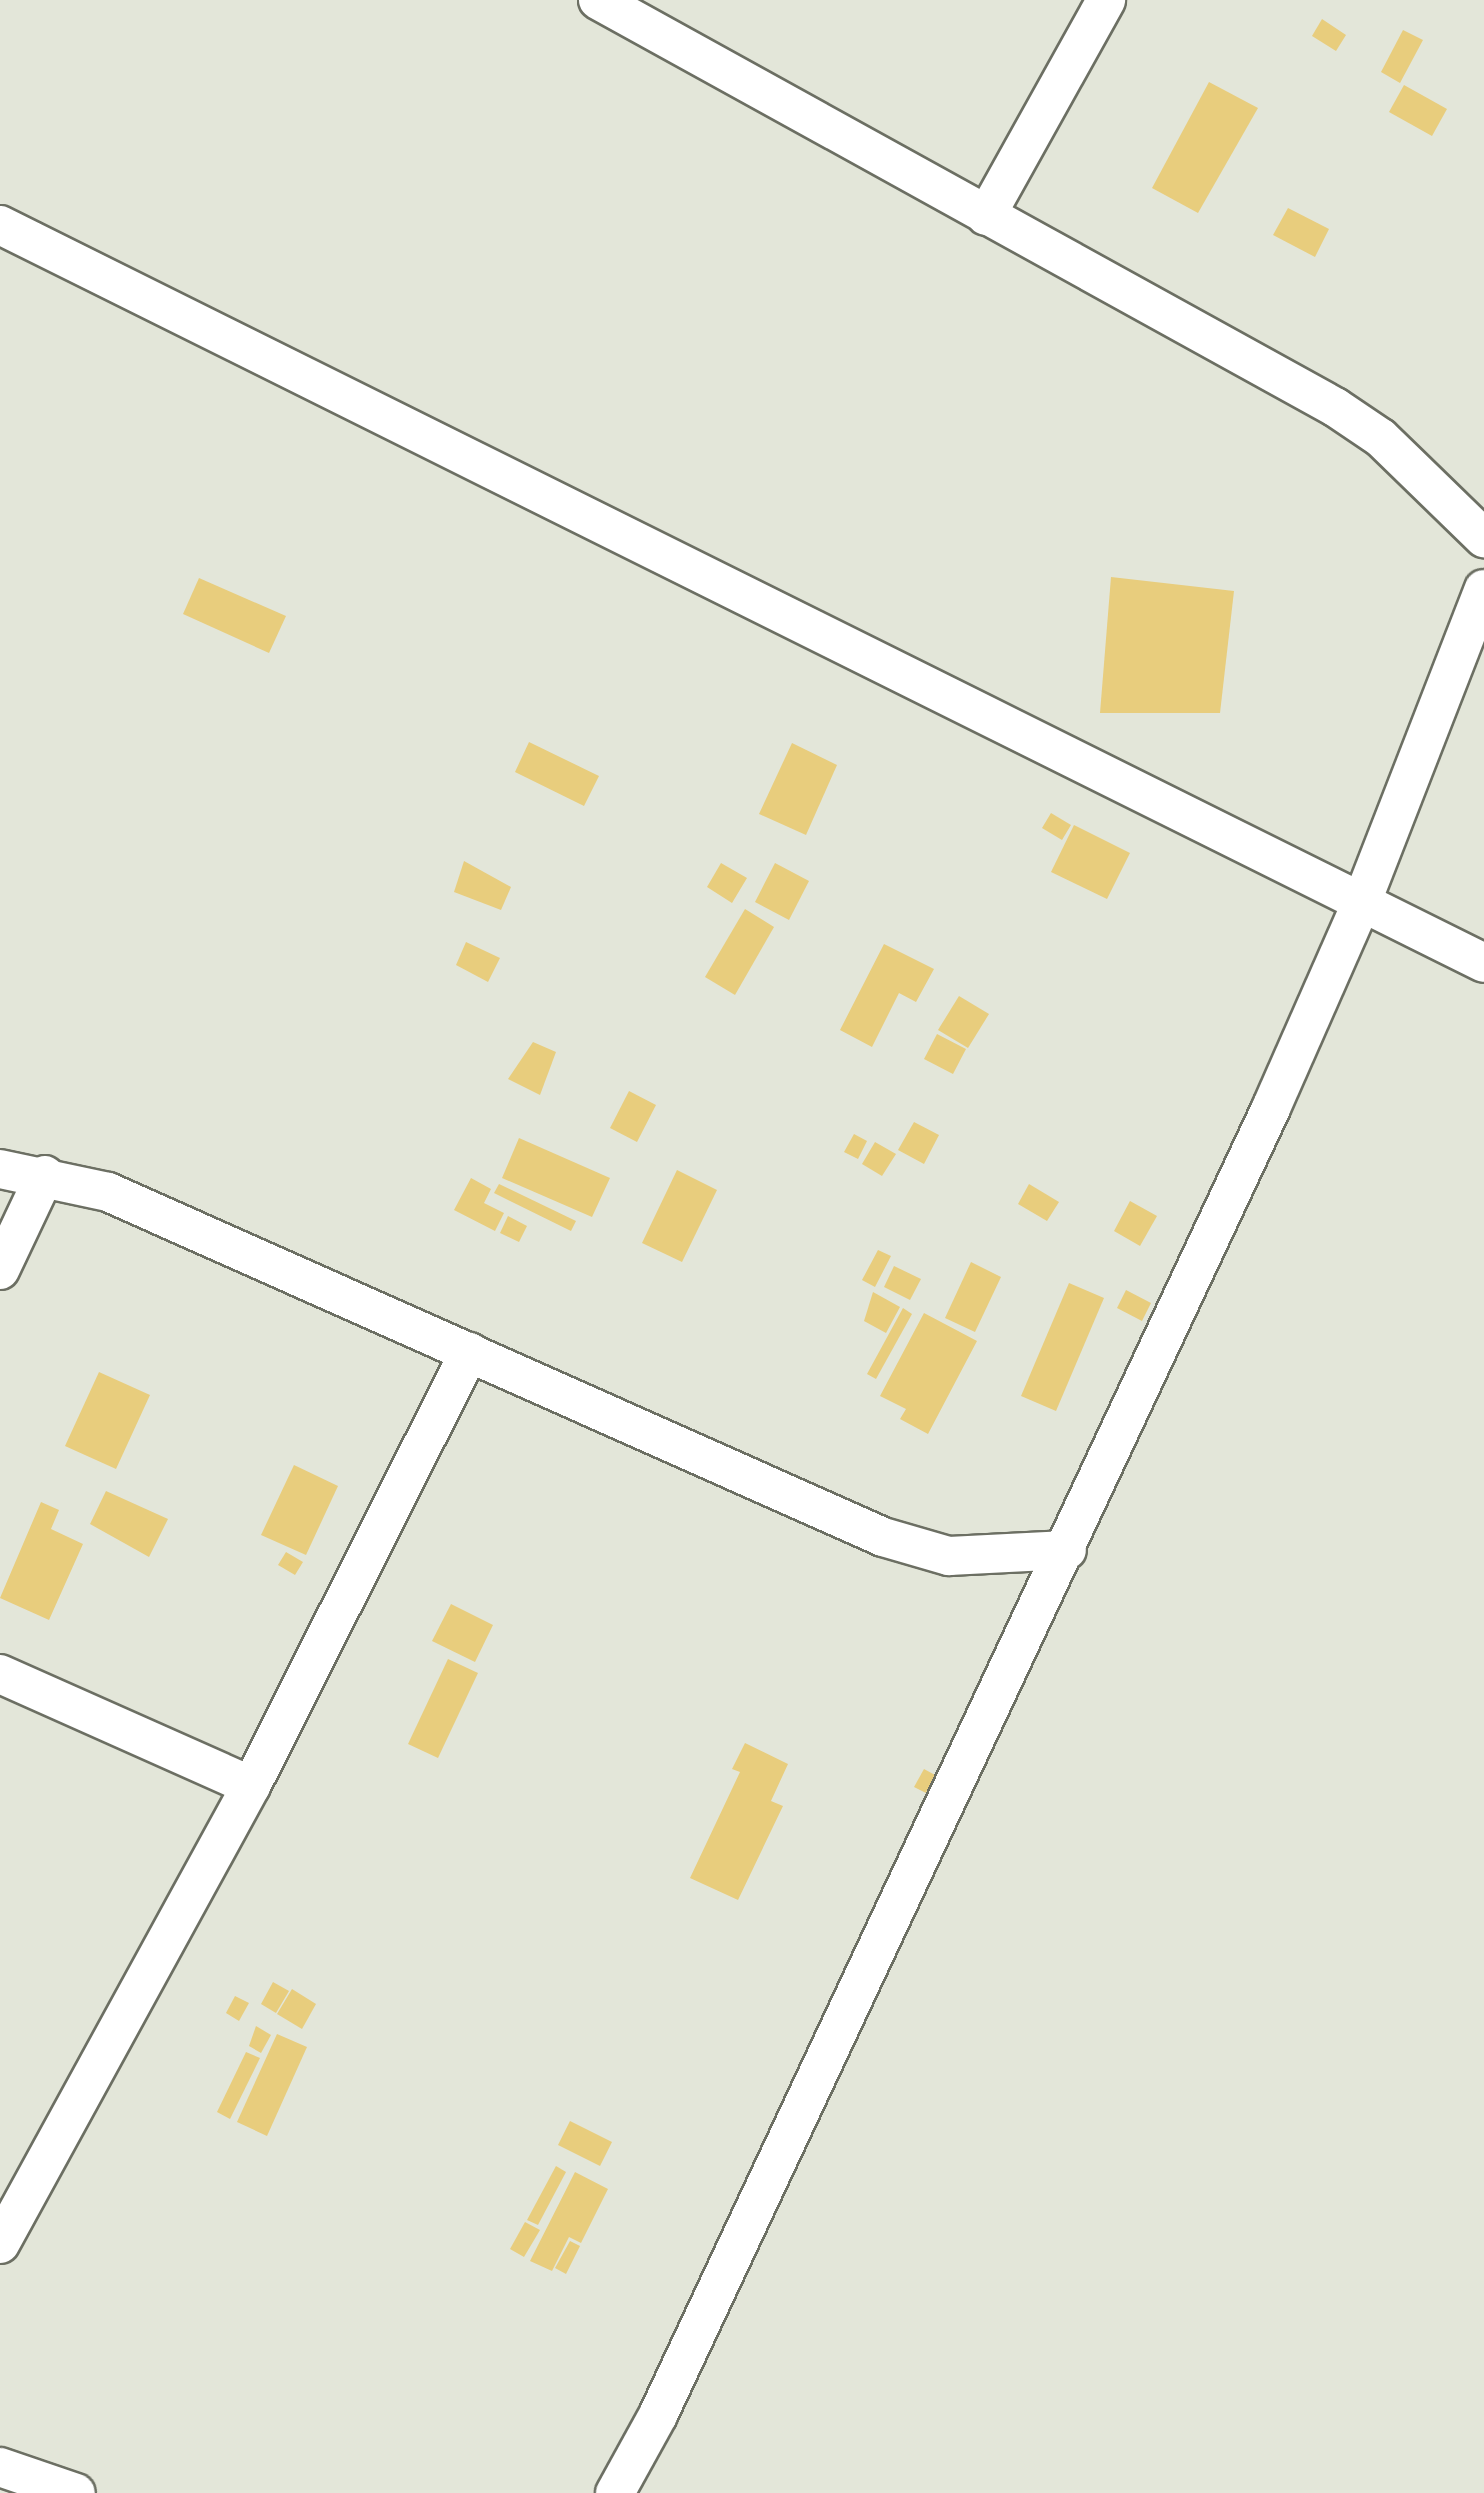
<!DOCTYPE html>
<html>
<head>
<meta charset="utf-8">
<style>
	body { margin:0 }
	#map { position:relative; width:1484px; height:2493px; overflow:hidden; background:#e3e6d9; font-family:Karla,sans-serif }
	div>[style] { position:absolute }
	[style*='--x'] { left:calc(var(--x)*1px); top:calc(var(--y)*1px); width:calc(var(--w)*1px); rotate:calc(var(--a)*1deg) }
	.building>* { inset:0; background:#e8cd7d }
	.roads { filter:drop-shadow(2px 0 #6c6f63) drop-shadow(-2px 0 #6c6f63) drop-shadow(0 2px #6c6f63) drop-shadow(0 -2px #6c6f63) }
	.minor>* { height:38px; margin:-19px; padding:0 19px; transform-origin:19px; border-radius:19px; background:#fff }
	span { translate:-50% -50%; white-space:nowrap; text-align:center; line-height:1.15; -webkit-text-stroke:5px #fff; paint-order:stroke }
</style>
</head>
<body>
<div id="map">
	<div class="building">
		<i style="clip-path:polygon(1322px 19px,1346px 35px,1336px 51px,1312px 36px)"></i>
		<i style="clip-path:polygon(1403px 30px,1423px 40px,1400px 83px,1381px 72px)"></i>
		<i style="clip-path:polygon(1209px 82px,1258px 108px,1198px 213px,1152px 188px)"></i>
		<i style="clip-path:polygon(1404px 85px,1447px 109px,1432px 136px,1389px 112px)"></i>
		<i style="clip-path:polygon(1288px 208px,1329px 229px,1315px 257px,1273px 235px)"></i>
		<i style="clip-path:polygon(1111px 577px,1234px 591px,1220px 713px,1100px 713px)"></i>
		<i style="clip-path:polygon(199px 578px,286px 616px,269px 653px,183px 614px)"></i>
		<i style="clip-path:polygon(529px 742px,599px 776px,584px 806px,515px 772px)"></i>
		<i style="clip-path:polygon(792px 743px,837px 765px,806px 835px,759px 814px)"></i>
		<i style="clip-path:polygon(1051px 813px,1071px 825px,1062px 840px,1042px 828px)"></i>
		<i style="clip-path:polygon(1074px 825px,1130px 853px,1107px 899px,1051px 872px)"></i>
		<i style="clip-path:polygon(464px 861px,511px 887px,501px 910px,454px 892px)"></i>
		<i style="clip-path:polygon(721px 863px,747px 878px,732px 903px,707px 887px)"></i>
		<i style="clip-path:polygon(775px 863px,809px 881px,789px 920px,755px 902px)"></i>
		<i style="clip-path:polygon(745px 909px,774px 927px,735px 995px,705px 977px)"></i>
		<i style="clip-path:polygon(466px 942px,500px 958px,488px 982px,456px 965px)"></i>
		<i style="clip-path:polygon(884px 944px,934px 969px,916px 1002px,899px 993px,872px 1047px,840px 1030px)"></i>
		<i style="clip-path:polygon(959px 996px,989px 1014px,968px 1048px,938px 1030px)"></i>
		<i style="clip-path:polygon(937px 1034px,966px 1049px,953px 1074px,924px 1059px)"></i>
		<i style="clip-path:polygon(533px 1042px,556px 1052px,540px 1095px,508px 1079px)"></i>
		<i style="clip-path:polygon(629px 1091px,656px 1105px,637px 1142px,610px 1128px)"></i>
		<i style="clip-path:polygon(914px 1122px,939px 1135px,924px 1164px,898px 1150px)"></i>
		<i style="clip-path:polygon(854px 1134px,867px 1141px,858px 1159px,844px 1152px)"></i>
		<i style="clip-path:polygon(519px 1138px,610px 1178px,592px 1217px,502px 1178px)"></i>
		<i style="clip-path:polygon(875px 1142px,896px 1154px,882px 1176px,862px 1164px)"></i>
		<i style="clip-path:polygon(677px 1170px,717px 1190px,682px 1262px,642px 1243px)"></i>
		<i style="clip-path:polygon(471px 1178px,491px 1189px,484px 1203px,504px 1213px,495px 1231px,454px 1210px)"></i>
		<i style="clip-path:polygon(499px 1184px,576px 1221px,571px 1231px,494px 1193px)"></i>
		<i style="clip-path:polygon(1029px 1184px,1059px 1202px,1047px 1221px,1018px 1204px)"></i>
		<i style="clip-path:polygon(1130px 1201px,1157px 1216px,1140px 1246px,1114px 1231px)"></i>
		<i style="clip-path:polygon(508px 1216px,527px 1226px,519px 1242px,500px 1233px)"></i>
		<i style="clip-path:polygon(878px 1250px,891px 1256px,875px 1287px,862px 1280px)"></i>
		<i style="clip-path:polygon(971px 1262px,1001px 1277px,975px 1332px,945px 1318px)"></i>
		<i style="clip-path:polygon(894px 1266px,921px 1279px,910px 1300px,884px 1287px)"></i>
		<i style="clip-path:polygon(1069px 1283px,1104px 1298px,1056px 1411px,1021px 1396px)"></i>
		<i style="clip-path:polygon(1126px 1290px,1151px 1303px,1142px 1321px,1117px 1308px)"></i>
		<i style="clip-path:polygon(873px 1292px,900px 1307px,886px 1333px,864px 1321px)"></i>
		<i style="clip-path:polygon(903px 1308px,912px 1314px,876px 1379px,867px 1374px)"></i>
		<i style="clip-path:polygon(924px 1313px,977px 1341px,928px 1434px,900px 1419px,906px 1409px,880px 1396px)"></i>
		<i style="clip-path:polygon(99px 1372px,150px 1395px,116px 1469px,65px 1446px)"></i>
		<i style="clip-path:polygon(294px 1465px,338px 1486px,306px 1555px,261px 1535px)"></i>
		<i style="clip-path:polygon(106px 1491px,168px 1519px,149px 1557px,90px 1524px)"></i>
		<i style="clip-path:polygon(41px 1502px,59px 1510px,51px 1529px,83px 1544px,49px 1620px,0 1598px)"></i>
		<i style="clip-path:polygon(286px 1552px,303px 1562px,295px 1575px,278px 1565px)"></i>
		<i style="clip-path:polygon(451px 1604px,493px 1625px,475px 1662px,432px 1641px)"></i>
		<i style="clip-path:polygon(448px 1659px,478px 1673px,438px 1758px,408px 1744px)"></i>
		<i style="clip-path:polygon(745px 1743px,788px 1764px,771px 1801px,783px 1806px,738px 1900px,690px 1878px,740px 1772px,732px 1769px)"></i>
		<i style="clip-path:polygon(924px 1769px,935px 1775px,926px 1793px,914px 1787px)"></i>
		<i style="clip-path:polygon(273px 1982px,289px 1991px,276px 2013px,261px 2004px)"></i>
		<i style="clip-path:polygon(292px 1989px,316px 2004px,302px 2029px,277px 2014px)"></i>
		<i style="clip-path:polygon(235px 1996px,249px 2003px,239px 2021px,226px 2013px)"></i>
		<i style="clip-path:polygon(256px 2026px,271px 2035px,261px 2053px,249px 2046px)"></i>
		<i style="clip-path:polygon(277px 2034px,307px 2047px,267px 2136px,237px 2122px)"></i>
		<i style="clip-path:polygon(246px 2052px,260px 2058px,230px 2119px,217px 2112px)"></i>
		<i style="clip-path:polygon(570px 2121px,612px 2142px,600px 2166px,558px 2145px)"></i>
		<i style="clip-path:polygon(556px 2166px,566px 2172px,538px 2225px,527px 2220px)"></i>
		<i style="clip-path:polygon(575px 2172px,608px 2189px,581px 2243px,569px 2237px,552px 2271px,530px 2261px)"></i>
		<i style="clip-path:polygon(525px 2222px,540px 2230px,524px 2257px,510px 2249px)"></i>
		<i style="clip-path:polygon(570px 2241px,580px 2246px,566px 2274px,555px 2268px)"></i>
	</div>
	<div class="roads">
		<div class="minor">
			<i style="--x:598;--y:0;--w:842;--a:28.91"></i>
			<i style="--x:1335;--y:407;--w:55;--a:34"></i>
			<i style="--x:1381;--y:438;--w:144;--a:44.2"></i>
			<i style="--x:986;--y:216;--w:247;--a:-60.9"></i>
			<i style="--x:0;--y:225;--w:1657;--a:26.44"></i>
			<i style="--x:0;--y:1169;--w:110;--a:12"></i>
			<i style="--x:108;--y:1192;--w:848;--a:24"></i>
			<i style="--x:883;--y:1537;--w:69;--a:16.1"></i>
			<i style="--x:949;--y:1556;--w:118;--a:-2.9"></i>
			<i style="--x:0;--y:1270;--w:105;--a:-64.7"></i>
			<i style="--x:0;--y:1674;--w:275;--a:24"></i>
			<i style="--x:0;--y:2244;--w:522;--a:-61.28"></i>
			<i style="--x:251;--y:1786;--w:486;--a:-63.3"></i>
			<i style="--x:0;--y:2467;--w:80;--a:18.9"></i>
			<i style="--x:615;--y:2493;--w:89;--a:-61.1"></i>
			<i style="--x:658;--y:2415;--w:1444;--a:-64.87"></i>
			<i style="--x:1271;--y:1108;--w:223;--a:-66.2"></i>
			<i style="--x:1361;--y:904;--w:338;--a:-68.7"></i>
		</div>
	</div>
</div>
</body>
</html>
